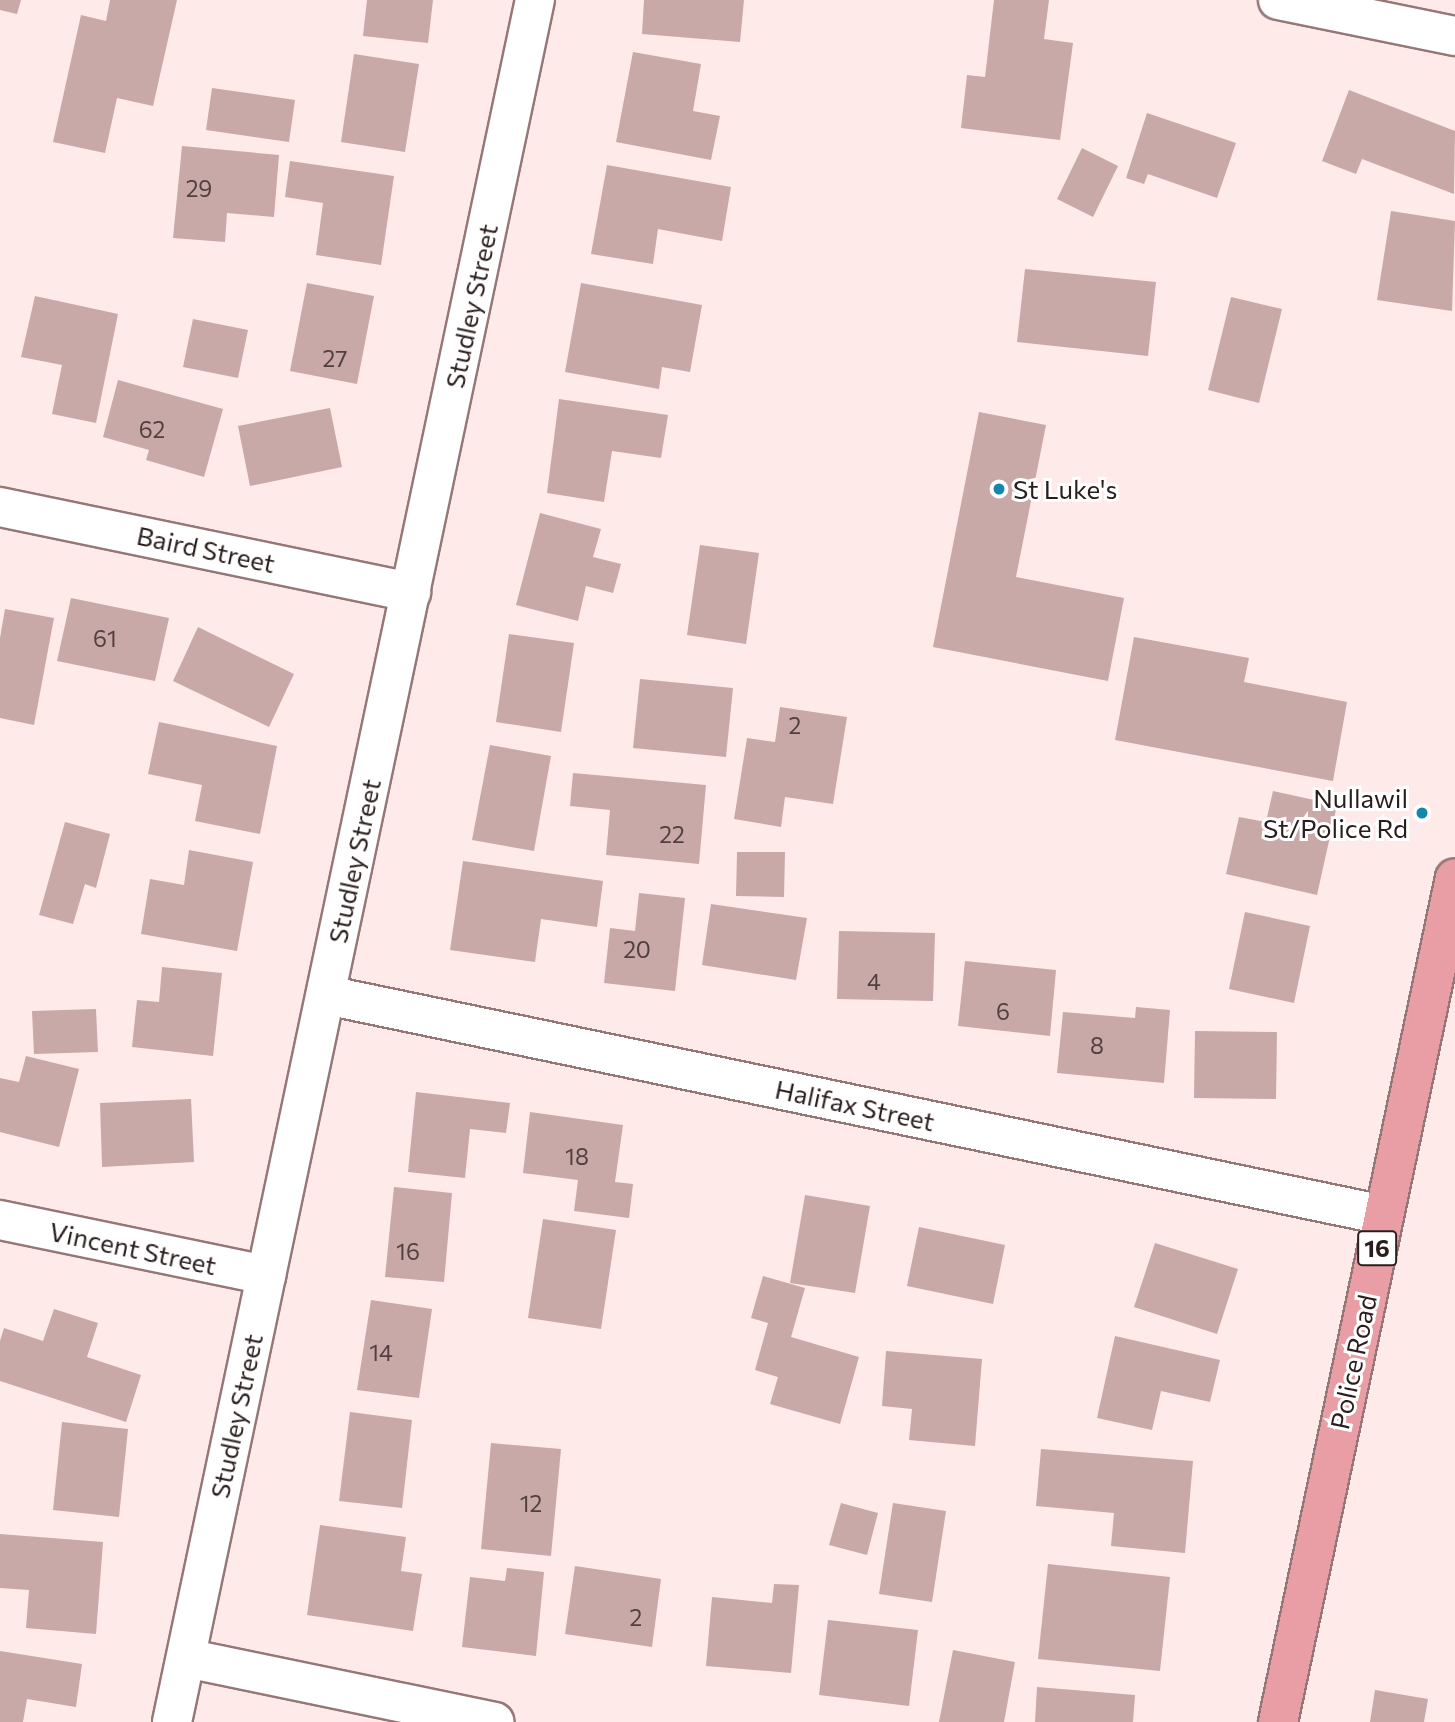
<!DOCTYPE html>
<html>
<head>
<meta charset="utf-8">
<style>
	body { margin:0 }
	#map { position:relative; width:1455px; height:1722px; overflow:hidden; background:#ffeaea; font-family:Commissioner,sans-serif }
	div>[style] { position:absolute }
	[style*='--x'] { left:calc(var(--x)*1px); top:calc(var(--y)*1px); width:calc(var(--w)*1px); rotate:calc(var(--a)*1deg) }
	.building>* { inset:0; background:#c9a8a8 }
	.roads { filter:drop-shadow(2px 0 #967778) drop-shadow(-2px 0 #967778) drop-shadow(0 2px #967778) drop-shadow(0 -2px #967778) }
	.street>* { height:38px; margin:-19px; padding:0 19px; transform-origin:19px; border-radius:19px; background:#fff }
	.primary>* { height:38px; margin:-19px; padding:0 19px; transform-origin:19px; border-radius:19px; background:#e89ea4 }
	.dots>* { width:19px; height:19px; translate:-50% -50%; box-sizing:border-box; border:4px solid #fff; border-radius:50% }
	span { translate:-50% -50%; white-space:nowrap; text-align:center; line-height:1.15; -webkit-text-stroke:6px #fff; paint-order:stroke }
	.number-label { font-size:23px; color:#524040 }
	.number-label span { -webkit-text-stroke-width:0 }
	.shield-label span { padding:2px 5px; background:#fff; border:2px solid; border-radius:5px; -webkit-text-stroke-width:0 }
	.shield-label { font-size:24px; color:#2a1d1d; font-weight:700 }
	.street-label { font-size:26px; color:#2a1d1d }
	.poi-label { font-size:26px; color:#2a1d1d }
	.left { translate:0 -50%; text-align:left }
	.right { translate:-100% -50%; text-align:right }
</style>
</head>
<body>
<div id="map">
	<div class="building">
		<i style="clip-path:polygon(0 0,21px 0,17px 14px,0 10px)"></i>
		<i style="clip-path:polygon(110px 0,177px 0,153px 106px,117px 98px,105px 153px,53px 142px,81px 15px,106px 21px)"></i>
		<i style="clip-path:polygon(367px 0,433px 0,428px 43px,363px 36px)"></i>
		<i style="clip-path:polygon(644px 0,744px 0,740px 42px,642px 34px)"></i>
		<i style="clip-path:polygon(994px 0,1049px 0,1044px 39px,1073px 43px,1060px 140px,961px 128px,967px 75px,985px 77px)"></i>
		<i style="clip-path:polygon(633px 52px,701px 64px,693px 111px,720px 116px,711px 160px,616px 142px)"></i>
		<i style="clip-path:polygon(354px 54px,419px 64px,405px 152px,341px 142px)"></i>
		<i style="clip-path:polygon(212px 88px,295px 100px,289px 142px,206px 130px)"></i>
		<i style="clip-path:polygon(1349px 90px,1455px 131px,1454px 194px,1362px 159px,1356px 174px,1322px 161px)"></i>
		<i style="clip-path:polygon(1147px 113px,1236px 143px,1217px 198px,1148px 174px,1144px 184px,1126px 178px)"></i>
		<i style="clip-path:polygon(182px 146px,279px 155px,274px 217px,227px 213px,225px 242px,173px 238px)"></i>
		<i style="clip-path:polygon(1082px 148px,1118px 166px,1093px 217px,1057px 199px)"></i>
		<i style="clip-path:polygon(290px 161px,394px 176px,381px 265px,316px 255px,323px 203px,285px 197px)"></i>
		<i style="clip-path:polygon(607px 165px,731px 187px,722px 241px,658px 229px,653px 264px,591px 254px)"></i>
		<i style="clip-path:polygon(1391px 211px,1455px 221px,1452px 311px,1377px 300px)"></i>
		<i style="clip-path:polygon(1025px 269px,1156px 282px,1148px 356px,1017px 342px)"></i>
		<i style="clip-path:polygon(307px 283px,374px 296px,357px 384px,290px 371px)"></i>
		<i style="clip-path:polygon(581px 283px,702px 305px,690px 372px,662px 367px,659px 389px,565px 372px)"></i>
		<i style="clip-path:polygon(35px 296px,118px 314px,96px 423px,52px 414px,62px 365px,21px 357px)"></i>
		<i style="clip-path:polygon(1231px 297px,1282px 309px,1259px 403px,1208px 390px)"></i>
		<i style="clip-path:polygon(193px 319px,248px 330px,238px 378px,183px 367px)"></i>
		<i style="clip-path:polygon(118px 380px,223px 409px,204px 477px,146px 460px,149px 450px,103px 437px)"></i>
		<i style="clip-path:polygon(559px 399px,668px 415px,661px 458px,612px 451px,604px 502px,547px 493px)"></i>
		<i style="clip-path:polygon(330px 408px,342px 467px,250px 486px,238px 426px)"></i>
		<i style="clip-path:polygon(979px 412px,1046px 425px,1016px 577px,1124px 598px,1108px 681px,933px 647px)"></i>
		<i style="clip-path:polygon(540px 513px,601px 529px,593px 557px,621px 564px,613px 593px,586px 586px,578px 621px,516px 605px)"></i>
		<i style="clip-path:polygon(700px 545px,759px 553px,746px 644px,687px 635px)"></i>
		<i style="clip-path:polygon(71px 598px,169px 618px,155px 681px,57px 661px)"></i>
		<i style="clip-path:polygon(5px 609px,54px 618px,34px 725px,0 718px,0 638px)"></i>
		<i style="clip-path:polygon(198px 627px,294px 674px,269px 727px,173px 681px)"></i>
		<i style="clip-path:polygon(509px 634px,574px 643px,561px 732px,496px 722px)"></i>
		<i style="clip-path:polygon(1134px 637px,1249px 658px,1244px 682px,1347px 702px,1333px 781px,1115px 740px)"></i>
		<i style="clip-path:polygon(640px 679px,733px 688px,726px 757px,633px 748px)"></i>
		<i style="clip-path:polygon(780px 707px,847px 717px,833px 804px,785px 797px,781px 827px,734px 819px,747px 738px,775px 742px)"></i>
		<i style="clip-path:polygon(159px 722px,277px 746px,260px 834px,195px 821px,202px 785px,148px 774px)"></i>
		<i style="clip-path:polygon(490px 745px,551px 756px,534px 851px,472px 840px)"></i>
		<i style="clip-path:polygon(573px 773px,706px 785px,699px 864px,606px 855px,610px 810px,570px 806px)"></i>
		<i style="clip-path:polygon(1273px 791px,1337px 805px,1317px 895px,1226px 874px,1239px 817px,1266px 822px)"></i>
		<i style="clip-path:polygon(65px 822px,110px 834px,96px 888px,85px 884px,73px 924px,39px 915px)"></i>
		<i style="clip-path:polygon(189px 850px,253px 862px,237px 951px,141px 934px,150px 879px,184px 885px)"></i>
		<i style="clip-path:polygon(737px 852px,785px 852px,784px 897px,736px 896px)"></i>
		<i style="clip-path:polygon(463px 861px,603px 881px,597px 927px,541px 919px,535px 962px,450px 950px)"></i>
		<i style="clip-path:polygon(639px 893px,685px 898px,675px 991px,604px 983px,610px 928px,635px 931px)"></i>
		<i style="clip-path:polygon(711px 904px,807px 918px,796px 980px,702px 965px)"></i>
		<i style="clip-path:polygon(1245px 912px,1310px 926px,1294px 1003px,1229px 989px)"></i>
		<i style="clip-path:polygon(839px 931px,935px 933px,933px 1001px,837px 999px)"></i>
		<i style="clip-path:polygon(965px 961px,1056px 970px,1050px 1036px,958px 1026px)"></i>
		<i style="clip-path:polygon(162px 967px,222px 973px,213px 1056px,132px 1047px,137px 1000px,159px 1002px)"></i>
		<i style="clip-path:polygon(1136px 1007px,1170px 1010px,1164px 1083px,1057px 1073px,1063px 1012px,1135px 1018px)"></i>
		<i style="clip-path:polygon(96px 1009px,98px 1052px,34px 1054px,32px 1011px)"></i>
		<i style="clip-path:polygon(1195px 1031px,1277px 1032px,1276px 1099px,1194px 1098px)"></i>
		<i style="clip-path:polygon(26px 1056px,79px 1069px,59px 1147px,0 1132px,0 1078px,19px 1082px)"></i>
		<i style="clip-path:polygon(416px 1092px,510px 1103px,506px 1133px,470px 1129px,465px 1178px,408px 1172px)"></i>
		<i style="clip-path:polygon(191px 1099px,194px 1162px,102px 1167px,100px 1103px)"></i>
		<i style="clip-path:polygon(530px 1112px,623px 1125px,615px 1182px,633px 1184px,629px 1218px,574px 1211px,578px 1180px,523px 1173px)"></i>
		<i style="clip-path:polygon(394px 1187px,452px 1193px,444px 1282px,385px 1277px)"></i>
		<i style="clip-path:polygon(805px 1195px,870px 1206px,855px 1293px,790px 1283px)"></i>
		<i style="clip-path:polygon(543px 1219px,616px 1230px,601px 1329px,528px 1318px)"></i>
		<i style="clip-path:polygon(919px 1227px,1005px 1245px,993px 1304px,907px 1286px)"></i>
		<i style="clip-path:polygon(1155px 1243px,1238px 1269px,1217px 1334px,1134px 1307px)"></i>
		<i style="clip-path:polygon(763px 1276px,805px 1288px,791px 1337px,859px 1357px,840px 1424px,770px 1404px,778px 1377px,755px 1370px,768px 1323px,751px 1318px)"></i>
		<i style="clip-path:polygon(371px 1300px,432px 1309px,419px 1398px,357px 1390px)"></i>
		<i style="clip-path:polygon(54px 1309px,98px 1323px,87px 1357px,141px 1375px,126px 1422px,0 1381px,0 1341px,4px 1328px,43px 1341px)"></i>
		<i style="clip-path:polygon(1115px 1336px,1220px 1360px,1210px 1402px,1161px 1391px,1152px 1430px,1097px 1418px)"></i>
		<i style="clip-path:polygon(886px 1351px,982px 1359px,975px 1446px,909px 1440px,912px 1409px,882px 1406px)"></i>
		<i style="clip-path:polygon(350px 1412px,412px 1420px,402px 1508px,339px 1501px)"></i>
		<i style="clip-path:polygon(62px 1422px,128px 1429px,119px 1517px,53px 1510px)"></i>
		<i style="clip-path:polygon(491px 1443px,561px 1449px,551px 1556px,481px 1549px)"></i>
		<i style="clip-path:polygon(1041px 1449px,1193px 1461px,1185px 1553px,1111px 1546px,1114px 1513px,1036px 1506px)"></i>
		<i style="clip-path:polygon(841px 1503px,878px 1513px,867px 1555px,829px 1545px)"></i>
		<i style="clip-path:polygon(893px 1503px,946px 1511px,932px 1602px,879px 1594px)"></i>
		<i style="clip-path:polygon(320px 1525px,406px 1537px,401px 1571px,422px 1574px,413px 1631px,307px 1615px)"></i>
		<i style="clip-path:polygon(0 1534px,103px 1542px,96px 1634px,26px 1628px,29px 1590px,0 1588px)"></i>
		<i style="clip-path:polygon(1048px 1564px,1170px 1577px,1160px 1671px,1038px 1659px)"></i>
		<i style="clip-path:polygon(575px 1566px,661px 1579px,652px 1647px,565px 1634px)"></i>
		<i style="clip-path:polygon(507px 1568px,544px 1572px,536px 1656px,462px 1647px,470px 1577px,505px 1581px)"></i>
		<i style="clip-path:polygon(774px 1584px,799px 1585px,791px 1673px,706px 1666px,712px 1597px,772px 1603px)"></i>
		<i style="clip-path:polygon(828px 1620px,918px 1630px,909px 1706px,819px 1695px)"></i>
		<i style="clip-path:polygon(953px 1650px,1015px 1662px,1004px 1722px,939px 1722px)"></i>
		<i style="clip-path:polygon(0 1651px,82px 1664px,76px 1707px,27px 1699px,23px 1722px,0 1722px)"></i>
		<i style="clip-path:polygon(1037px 1687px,1135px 1695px,1133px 1722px,1035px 1722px)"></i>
		<i style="clip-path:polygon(1375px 1690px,1428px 1699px,1424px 1722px,1370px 1722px)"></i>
	</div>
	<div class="roads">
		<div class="street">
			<i style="--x:1278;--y:0;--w:181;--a:11.5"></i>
			<i style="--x:0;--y:507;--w:420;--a:11.7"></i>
			<i style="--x:326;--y:995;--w:1081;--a:11.75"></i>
			<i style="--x:0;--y:1220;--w:272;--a:11.7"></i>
			<i style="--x:186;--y:1658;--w:315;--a:11.7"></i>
			<i style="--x:172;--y:1722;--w:1760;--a:-78.1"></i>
		</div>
		<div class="primary">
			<i style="--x:1278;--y:1722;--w:862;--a:-78.16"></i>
		</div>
	</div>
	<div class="dots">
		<i style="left:999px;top:489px;background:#1485ab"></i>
		<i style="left:1422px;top:813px;background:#1485ab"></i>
	</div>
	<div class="number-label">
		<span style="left:199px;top:188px">29</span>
		<span style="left:335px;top:358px">27</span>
		<span style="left:152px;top:429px">62</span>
		<span style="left:105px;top:638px">61</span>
		<span style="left:795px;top:725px">2</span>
		<span style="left:672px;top:834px">22</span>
		<span style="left:637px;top:949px">20</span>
		<span style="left:874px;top:981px">4</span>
		<span style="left:1003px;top:1011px">6</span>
		<span style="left:1097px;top:1045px">8</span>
		<span style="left:577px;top:1156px">18</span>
		<span style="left:408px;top:1251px">16</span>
		<span style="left:381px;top:1352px">14</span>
		<span style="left:531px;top:1503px">12</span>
		<span style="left:636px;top:1617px">2</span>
	</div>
	<div class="shield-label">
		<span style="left:1377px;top:1248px">16</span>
	</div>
	<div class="street-label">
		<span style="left:471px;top:306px;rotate:-78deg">Studley Street</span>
		<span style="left:206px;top:549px;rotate:12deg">Baird Street</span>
		<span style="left:354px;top:861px;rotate:-78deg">Studley Street</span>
		<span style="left:855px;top:1105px;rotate:12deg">Halifax Street</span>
		<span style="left:133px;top:1248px;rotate:12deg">Vincent Street</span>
		<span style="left:1353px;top:1362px;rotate:-78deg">Police Road</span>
		<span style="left:236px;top:1416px;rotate:-78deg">Studley Street</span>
	</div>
	<div class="poi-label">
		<span class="left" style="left:1013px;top:489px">St Luke's</span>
		<span class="right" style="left:1408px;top:813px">Nullawil<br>St/Police Rd</span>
	</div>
</div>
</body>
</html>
